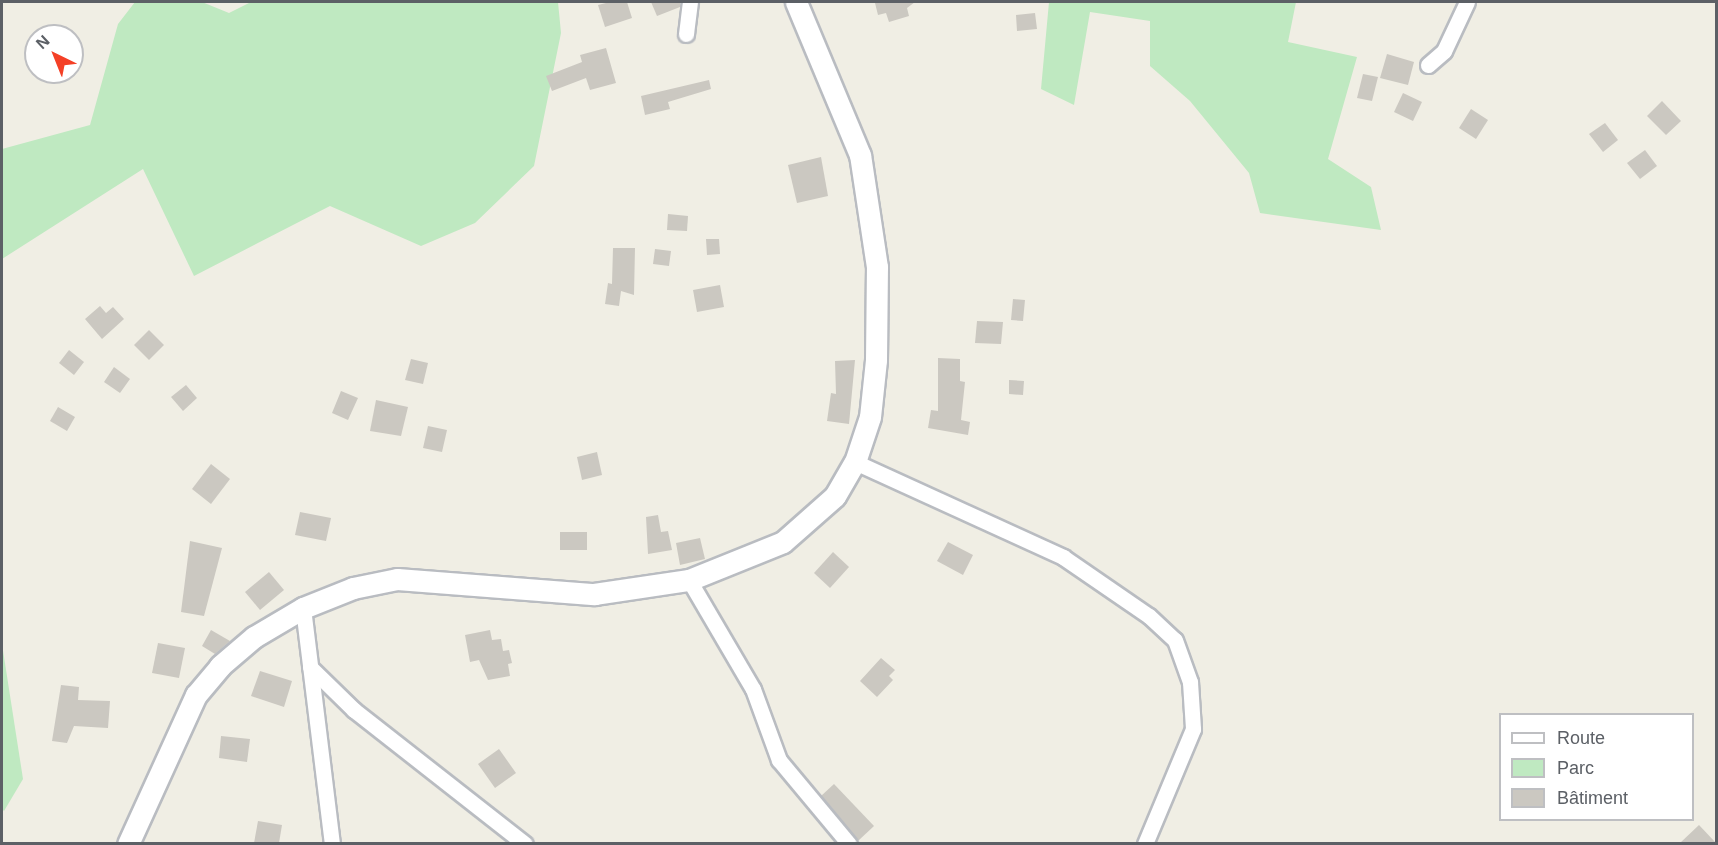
<!DOCTYPE html>
<html>
<head>
<meta charset="utf-8">
<style>
	body { margin:0 }
	#map { position:relative; width:1718px; height:845px; overflow:hidden; background:#f0eee4; font-family:Helvetica,sans-serif }
	div>[style] { position:absolute }
	[style*='--x'] { left:calc(var(--x)*1px); top:calc(var(--y)*1px); width:calc(var(--w)*1px); rotate:calc(var(--a)*1deg) }
	.green>* { inset:0; background:#bfe9c1 }
	.building>* { inset:0; background:#cbc8c1 }
	.roads { filter:drop-shadow(2px 0 #b9bcc1) drop-shadow(-2px 0 #b9bcc1) drop-shadow(0 2px #b9bcc1) drop-shadow(0 -2px #b9bcc1) }
	.street>* { height:15px; margin:-7.5px; padding:0 7.5px; transform-origin:7.5px; border-radius:7.5px; background:#fff }
	.secondary>* { height:21px; margin:-10.5px; padding:0 10.5px; transform-origin:10.5px; border-radius:10.5px; background:#fff }
	span { translate:-50% -50%; white-space:nowrap; text-align:center; line-height:1.15; -webkit-text-stroke:4.5px #fff; paint-order:stroke }
	.frame { position:absolute; inset:0; border:3px solid #5c6066; pointer-events:none }
	.legend { position:absolute; left:1499px; top:713px; width:195px; height:108px; box-sizing:border-box; background:#fff; border:2px solid #bebfc2; margin:0; padding:8px 10px; list-style:none; font-size:18px; color:#5c6066 }
	.legend li { display:flex; align-items:center; gap:12px; height:30px }
	.legend b { width:30px; border:2px solid #bebfc2 }
	.north { position:absolute; left:24px; top:24px; width:60px; height:60px; box-sizing:border-box; background:#fff; border:2px solid #bebfc2; border-radius:50%; rotate:317deg; font-size:16px; font-weight:700; line-height:24px; text-align:center; color:#5c6066 }
	.north::after { content:''; display:block; margin:auto; width:21px; height:27px; background:#f44026; clip-path:polygon(50% 0,100% 100%,50% 72%,0 100%) }
</style>
</head>
<body>
<div id="map">
	<div class="green">
		<i style="clip-path:polygon(135px 2px,202px 2px,229px 13px,251px 2px,558px 2px,561px 33px,534px 166px,475px 223px,421px 246px,330px 206px,194px 276px,143px 169px,2px 259px,2px 149px,90px 125px,118px 24px)"></i>
		<i style="clip-path:polygon(1049px 2px,1296px 2px,1288px 42px,1357px 57px,1328px 159px,1371px 187px,1381px 230px,1260px 213px,1249px 173px,1190px 101px,1150px 66px,1150px 21px,1090px 12px,1074px 105px,1041px 89px)"></i>
		<i style="clip-path:polygon(2px 644px,23px 779px,4px 811px,2px 809px)"></i>
	</div>
	<div class="building">
		<i style="clip-path:polygon(610px 2px,627px 2px,632px 18px,605px 27px,598px 5px)"></i>
		<i style="clip-path:polygon(651px 2px,680px 2px,680px 7px,657px 16px)"></i>
		<i style="clip-path:polygon(915px 2px,907px 8px,909px 16px,889px 22px,886px 13px,878px 15px,875px 3px)"></i>
		<i style="clip-path:polygon(1035px 13px,1037px 29px,1017px 31px,1016px 15px)"></i>
		<i style="clip-path:polygon(606px 48px,616px 83px,590px 90px,586px 78px,552px 91px,546px 76px,582px 62px,580px 55px)"></i>
		<i style="clip-path:polygon(1387px 54px,1414px 62px,1408px 85px,1380px 78px)"></i>
		<i style="clip-path:polygon(1363px 74px,1378px 77px,1372px 101px,1357px 98px)"></i>
		<i style="clip-path:polygon(709px 80px,711px 89px,668px 102px,670px 109px,645px 115px,641px 96px)"></i>
		<i style="clip-path:polygon(1403px 93px,1422px 102px,1413px 121px,1394px 112px)"></i>
		<i style="clip-path:polygon(1662px 101px,1681px 121px,1666px 135px,1647px 116px)"></i>
		<i style="clip-path:polygon(1471px 109px,1488px 120px,1476px 139px,1459px 128px)"></i>
		<i style="clip-path:polygon(1605px 123px,1618px 140px,1603px 152px,1589px 134px)"></i>
		<i style="clip-path:polygon(1645px 150px,1657px 166px,1640px 179px,1627px 163px)"></i>
		<i style="clip-path:polygon(821px 157px,828px 196px,797px 203px,788px 165px)"></i>
		<i style="clip-path:polygon(668px 214px,688px 216px,687px 231px,667px 230px)"></i>
		<i style="clip-path:polygon(706px 239px,719px 239px,720px 254px,707px 255px)"></i>
		<i style="clip-path:polygon(613px 248px,635px 248px,634px 295px,621px 291px,619px 306px,605px 304px,608px 283px,612px 284px)"></i>
		<i style="clip-path:polygon(655px 249px,671px 251px,669px 266px,653px 264px)"></i>
		<i style="clip-path:polygon(720px 285px,724px 307px,697px 312px,693px 290px)"></i>
		<i style="clip-path:polygon(1013px 299px,1025px 300px,1023px 321px,1011px 320px)"></i>
		<i style="clip-path:polygon(100px 306px,106px 313px,113px 307px,124px 319px,102px 339px,85px 319px)"></i>
		<i style="clip-path:polygon(977px 321px,1003px 322px,1001px 344px,975px 343px)"></i>
		<i style="clip-path:polygon(149px 330px,164px 345px,149px 360px,134px 345px)"></i>
		<i style="clip-path:polygon(69px 350px,84px 362px,74px 375px,59px 363px)"></i>
		<i style="clip-path:polygon(938px 358px,960px 359px,960px 381px,965px 382px,961px 420px,970px 422px,968px 435px,928px 428px,931px 410px,938px 411px)"></i>
		<i style="clip-path:polygon(411px 359px,428px 363px,423px 384px,405px 380px)"></i>
		<i style="clip-path:polygon(855px 360px,849px 424px,827px 421px,831px 393px,836px 394px,835px 361px)"></i>
		<i style="clip-path:polygon(114px 367px,130px 379px,120px 393px,104px 382px)"></i>
		<i style="clip-path:polygon(1009px 380px,1024px 381px,1023px 395px,1009px 394px)"></i>
		<i style="clip-path:polygon(186px 385px,197px 398px,183px 411px,171px 397px)"></i>
		<i style="clip-path:polygon(341px 391px,358px 398px,348px 420px,332px 413px)"></i>
		<i style="clip-path:polygon(376px 400px,408px 407px,401px 436px,370px 431px)"></i>
		<i style="clip-path:polygon(58px 407px,75px 417px,67px 431px,50px 421px)"></i>
		<i style="clip-path:polygon(428px 426px,447px 430px,442px 452px,423px 448px)"></i>
		<i style="clip-path:polygon(597px 452px,602px 475px,582px 480px,577px 457px)"></i>
		<i style="clip-path:polygon(211px 464px,230px 479px,211px 504px,192px 489px)"></i>
		<i style="clip-path:polygon(300px 512px,331px 518px,326px 541px,295px 535px)"></i>
		<i style="clip-path:polygon(658px 515px,661px 532px,668px 531px,672px 550px,648px 554px,646px 517px)"></i>
		<i style="clip-path:polygon(560px 532px,587px 532px,587px 550px,560px 550px)"></i>
		<i style="clip-path:polygon(700px 538px,705px 559px,680px 565px,676px 543px)"></i>
		<i style="clip-path:polygon(190px 541px,222px 548px,204px 616px,181px 612px)"></i>
		<i style="clip-path:polygon(948px 542px,973px 555px,963px 575px,937px 561px)"></i>
		<i style="clip-path:polygon(833px 552px,849px 567px,830px 588px,814px 573px)"></i>
		<i style="clip-path:polygon(269px 572px,284px 590px,260px 610px,245px 592px)"></i>
		<i style="clip-path:polygon(211px 630px,230px 641px,215px 654px,202px 646px)"></i>
		<i style="clip-path:polygon(490px 630px,492px 640px,501px 639px,503px 651px,509px 650px,512px 663px,508px 664px,510px 676px,488px 680px,479px 660px,470px 662px,465px 635px)"></i>
		<i style="clip-path:polygon(158px 643px,185px 648px,179px 678px,152px 673px)"></i>
		<i style="clip-path:polygon(881px 658px,895px 670px,889px 676px,893px 680px,877px 697px,860px 681px)"></i>
		<i style="clip-path:polygon(260px 671px,292px 681px,284px 707px,251px 696px)"></i>
		<i style="clip-path:polygon(61px 685px,79px 687px,78px 700px,110px 701px,108px 728px,74px 726px,67px 743px,52px 741px)"></i>
		<i style="clip-path:polygon(221px 736px,250px 739px,247px 762px,219px 758px)"></i>
		<i style="clip-path:polygon(499px 749px,516px 773px,495px 788px,478px 764px)"></i>
		<i style="clip-path:polygon(834px 784px,874px 826px,858px 841px,821px 796px)"></i>
		<i style="clip-path:polygon(258px 821px,282px 825px,279px 843px,254px 843px)"></i>
		<i style="clip-path:polygon(1699px 825px,1716px 843px,1680px 843px)"></i>
	</div>
	<div class="roads">
		<div class="street">
			<i style="--x:686;--y:34;--w:32;--a:-83"></i>
			<i style="--x:1428;--y:65;--w:21;--a:-41"></i>
			<i style="--x:1444;--y:51;--w:54;--a:-64.9"></i>
			<i style="--x:855;--y:462;--w:229;--a:24.5"></i>
			<i style="--x:1063;--y:557;--w:104;--a:34.5"></i>
			<i style="--x:1149;--y:616;--w:35;--a:43"></i>
			<i style="--x:1175;--y:640;--w:45;--a:70.3"></i>
			<i style="--x:1190;--y:682;--w:47;--a:86.3"></i>
			<i style="--x:1193;--y:729;--w:125;--a:112.7"></i>
			<i style="--x:689;--y:580;--w:126;--a:59.6"></i>
			<i style="--x:753;--y:689;--w:76;--a:69.9"></i>
			<i style="--x:779;--y:760;--w:109;--a:50.2"></i>
			<i style="--x:303;--y:608;--w:238;--a:83"></i>
			<i style="--x:310;--y:667;--w:62;--a:44.3"></i>
			<i style="--x:354;--y:710;--w:217;--a:38.1"></i>
		</div>
		<div class="secondary">
			<i style="--x:128;--y:844;--w:164;--a:-65.5"></i>
			<i style="--x:196;--y:695;--w:38;--a:-50"></i>
			<i style="--x:220;--y:666;--w:45;--a:-40.5"></i>
			<i style="--x:254;--y:637;--w:57;--a:-30.6"></i>
			<i style="--x:303;--y:608;--w:54;--a:-21.8"></i>
			<i style="--x:353;--y:588;--w:45;--a:-11.6"></i>
			<i style="--x:397;--y:579;--w:198;--a:4.4"></i>
			<i style="--x:594;--y:594;--w:96;--a:-8.4"></i>
			<i style="--x:689;--y:580;--w:101;--a:-22"></i>
			<i style="--x:783;--y:542;--w:69;--a:-41.5"></i>
			<i style="--x:835;--y:496;--w:39;--a:-60"></i>
			<i style="--x:855;--y:462;--w:47;--a:-71.6"></i>
			<i style="--x:870;--y:417;--w:57;--a:-84"></i>
			<i style="--x:876;--y:360;--w:93;--a:-89.4"></i>
			<i style="--x:877;--y:267;--w:113;--a:-98.6"></i>
			<i style="--x:860;--y:155;--w:166;--a:-112.7"></i>
		</div>
	</div>
	<div class="frame"></div>
	<ul class="legend">
	<li><b style="height:8px;background:#fff"></b>Route</li>
	<li><b style="height:16px;background:#bfe9c1"></b>Parc</li>
	<li><b style="height:16px;background:#cbc8c1"></b>Bâtiment</li>
	</ul>
	<div class="north">N</div>
</div>
</body>
</html>
